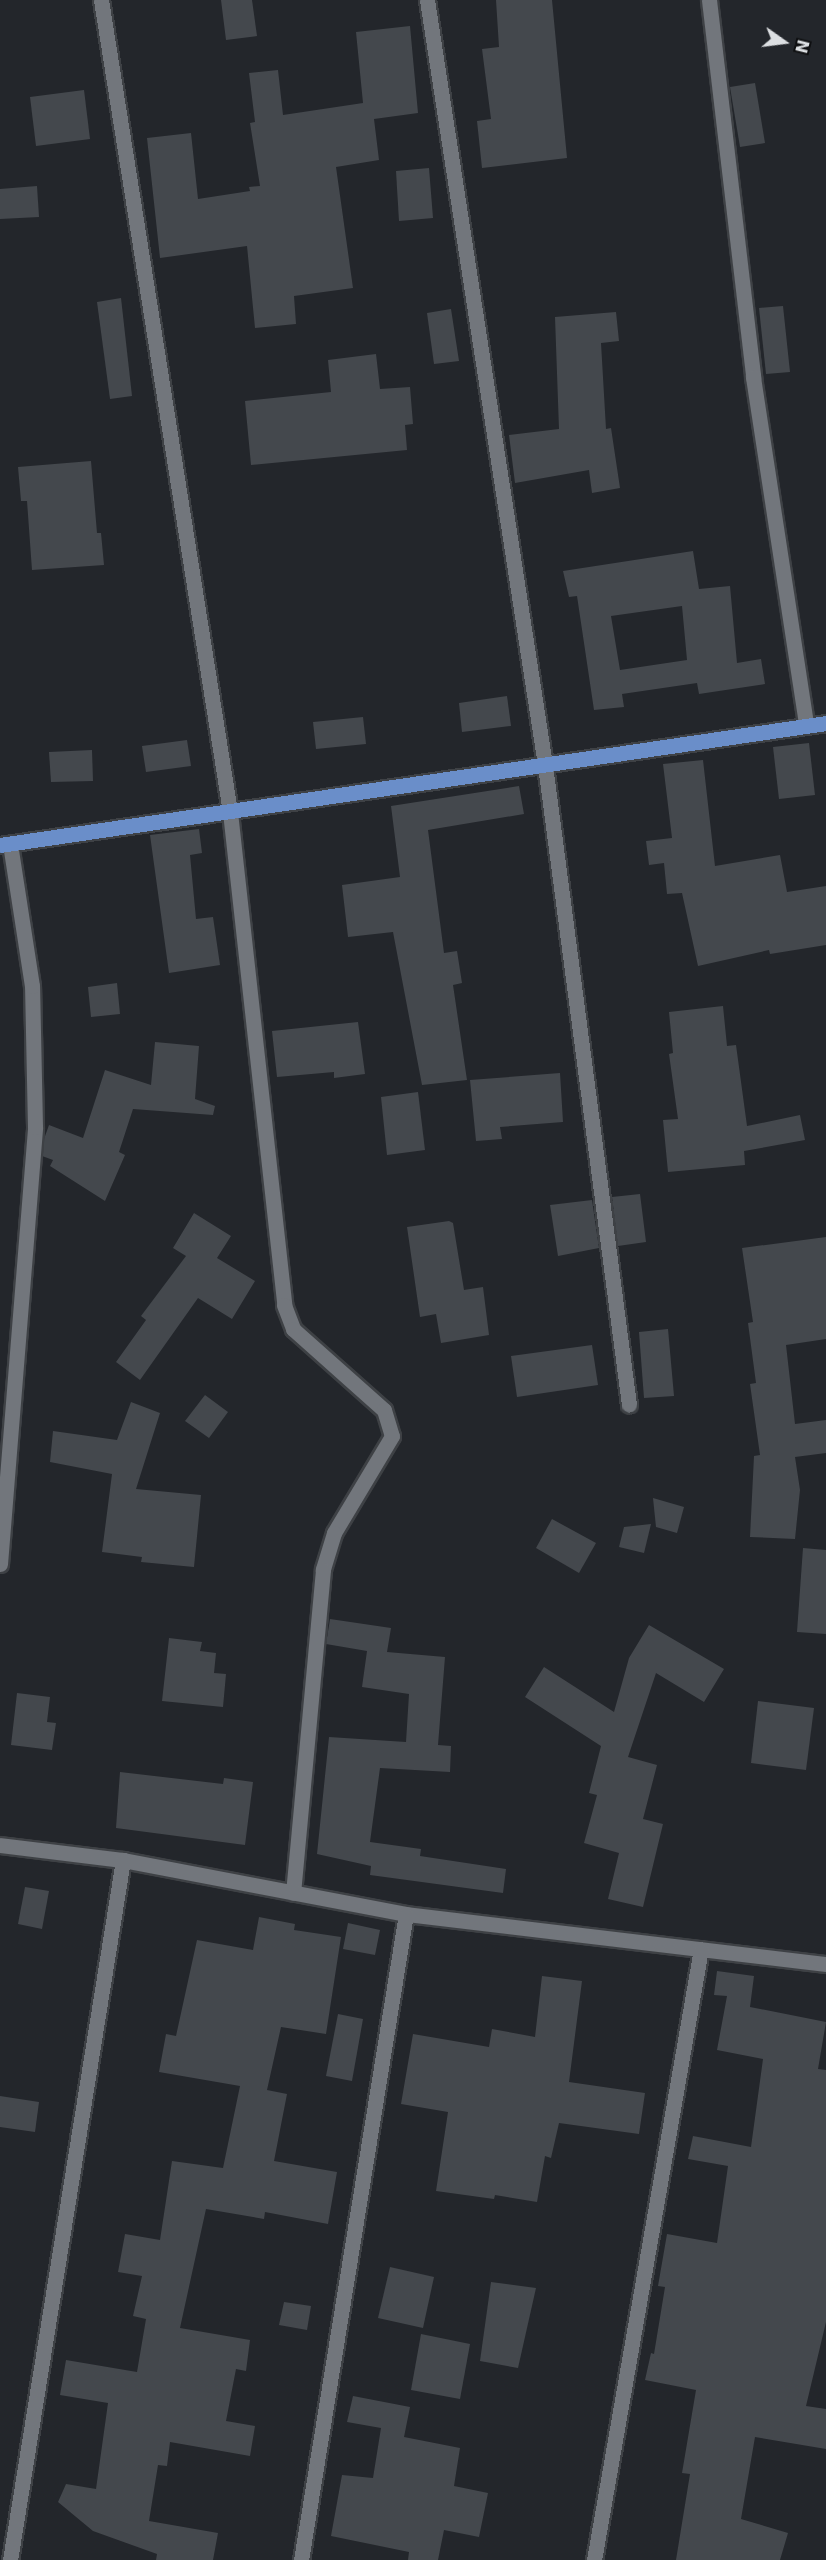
<!DOCTYPE html>
<html>
<head>
<meta charset="utf-8">
<style>
	body { margin:0 }
	#map { position:relative; width:826px; height:2560px; overflow:hidden; background:#23262b; font-family:"DejaVu Sans",sans-serif }
	div>[style] { position:absolute }
	[style*='--x'] { left:calc(var(--x)*1px); top:calc(var(--y)*1px); width:calc(var(--w)*1px); rotate:calc(var(--a)*1deg) }
	.building>* { inset:0; background:#44484d }
	.roads { filter:drop-shadow(2px 0 #3e4145) drop-shadow(-2px 0 #3e4145) drop-shadow(0 2px #3e4145) drop-shadow(0 -2px #3e4145) }
	.minor>* { height:15px; margin:-7.5px; padding:0 7.5px; transform-origin:7.5px; border-radius:7.5px; background:#72767c }
	.major>* { height:15px; margin:-7.5px; padding:0 7.5px; transform-origin:7.5px; border-radius:7.5px; background:#6a8ec9 }
	span { translate:-50% -50%; white-space:nowrap; text-align:center; line-height:1.15; -webkit-text-stroke:5px #0e0f11; paint-order:stroke }
	.north { position:absolute; left:754px; top:12px; width:60px; height:60px; -webkit-text-stroke:4px #0e0f11; paint-order:stroke; rotate:104deg; font-size:16px; font-weight:700; line-height:24px; text-align:center; color:#dcdfe2 }
	.north::after { content:''; display:block; margin:auto; width:21px; height:27px; background:#dcdfe2; clip-path:polygon(50% 0,100% 100%,50% 72%,0 100%) }
</style>
</head>
<body>
<div id="map">
	<div class="building">
		<i style="clip-path:polygon(221px 0,252px 0,257px 36px,226px 40px)"></i>
		<i style="clip-path:polygon(496px 0,552px 0,567px 158px,482px 168px,477px 121px,491px 119px,482px 49px,499px 47px)"></i>
		<i style="clip-path:polygon(410px 26px,418px 113px,374px 119px,379px 160px,336px 167px,353px 288px,294px 296px,296px 324px,255px 328px,247px 246px,160px 258px,147px 138px,191px 133px,198px 199px,250px 191px,249px 187px,260px 186px,250px 123px,255px 122px,249px 73px,278px 70px,283px 115px,363px 103px,356px 32px)"></i>
		<i style="clip-path:polygon(755px 83px,765px 143px,740px 147px,730px 87px)"></i>
		<i style="clip-path:polygon(84px 90px,90px 139px,36px 146px,30px 97px)"></i>
		<i style="clip-path:polygon(429px 168px,433px 218px,399px 221px,396px 171px)"></i>
		<i style="clip-path:polygon(37px 186px,39px 217px,0 219px,0 189px)"></i>
		<i style="clip-path:polygon(121px 298px,132px 396px,110px 399px,97px 302px)"></i>
		<i style="clip-path:polygon(783px 306px,790px 372px,766px 374px,759px 308px)"></i>
		<i style="clip-path:polygon(451px 309px,459px 361px,434px 364px,427px 313px)"></i>
		<i style="clip-path:polygon(616px 312px,619px 341px,601px 343px,606px 429px,611px 428px,620px 488px,592px 493px,589px 470px,515px 483px,509px 435px,559px 429px,555px 317px)"></i>
		<i style="clip-path:polygon(376px 354px,380px 389px,410px 387px,413px 424px,405px 425px,407px 450px,251px 465px,245px 401px,331px 392px,328px 360px)"></i>
		<i style="clip-path:polygon(91px 461px,97px 533px,101px 533px,104px 565px,32px 570px,27px 501px,21px 501px,18px 467px)"></i>
		<i style="clip-path:polygon(evenodd,693px 551px,699px 589px,730px 586px,737px 663px,761px 659px,765px 684px,699px 694px,697px 683px,622px 694px,624px 707px,594px 710px,577px 596px,569px 597px,563px 571px,693px 551px,682px 606px,687px 660px,620px 670px,611px 616px,682px 606px)"></i>
		<i style="clip-path:polygon(507px 696px,511px 726px,462px 732px,459px 703px)"></i>
		<i style="clip-path:polygon(363px 717px,366px 744px,316px 749px,313px 722px)"></i>
		<i style="clip-path:polygon(187px 740px,191px 766px,146px 772px,142px 746px)"></i>
		<i style="clip-path:polygon(809px 743px,815px 795px,779px 799px,773px 747px)"></i>
		<i style="clip-path:polygon(92px 750px,93px 781px,51px 782px,49px 752px)"></i>
		<i style="clip-path:polygon(703px 760px,715px 866px,780px 855px,787px 892px,826px 886px,826px 945px,770px 954px,769px 950px,698px 966px,682px 893px,667px 894px,664px 863px,649px 865px,646px 841px,672px 838px,663px 764px)"></i>
		<i style="clip-path:polygon(519px 786px,524px 814px,428px 830px,444px 953px,457px 951px,462px 983px,453px 985px,467px 1080px,422px 1085px,393px 932px,348px 937px,342px 885px,400px 877px,391px 806px)"></i>
		<i style="clip-path:polygon(199px 829px,202px 853px,190px 855px,196px 919px,213px 917px,220px 965px,169px 973px,150px 835px)"></i>
		<i style="clip-path:polygon(117px 983px,120px 1014px,91px 1017px,88px 987px)"></i>
		<i style="clip-path:polygon(723px 1006px,727px 1046px,736px 1045px,747px 1126px,800px 1115px,805px 1140px,744px 1151px,745px 1165px,668px 1172px,663px 1120px,678px 1119px,669px 1054px,673px 1053px,669px 1012px)"></i>
		<i style="clip-path:polygon(358px 1022px,365px 1074px,334px 1078px,334px 1072px,277px 1077px,272px 1031px)"></i>
		<i style="clip-path:polygon(155px 1042px,199px 1046px,195px 1099px,215px 1106px,213px 1115px,133px 1109px,119px 1152px,125px 1155px,105px 1201px,50px 1166px,53px 1160px,42px 1156px,44px 1139px,49px 1125px,83px 1138px,105px 1070px,151px 1085px)"></i>
		<i style="clip-path:polygon(560px 1073px,563px 1122px,500px 1127px,502px 1139px,476px 1141px,470px 1080px)"></i>
		<i style="clip-path:polygon(418px 1092px,425px 1150px,387px 1155px,381px 1097px)"></i>
		<i style="clip-path:polygon(640px 1194px,646px 1242px,618px 1246px,612px 1197px)"></i>
		<i style="clip-path:polygon(592px 1200px,599px 1248px,558px 1256px,550px 1205px)"></i>
		<i style="clip-path:polygon(194px 1213px,231px 1236px,217px 1258px,255px 1281px,232px 1319px,198px 1298px,140px 1380px,116px 1362px,146px 1320px,141px 1316px,186px 1256px,173px 1248px)"></i>
		<i style="clip-path:polygon(449px 1221px,453px 1223px,464px 1290px,483px 1287px,489px 1335px,441px 1343px,436px 1314px,420px 1317px,407px 1227px)"></i>
		<i style="clip-path:polygon(826px 1237px,826px 1339px,786px 1345px,795px 1424px,826px 1420px,826px 1453px,795px 1457px,800px 1490px,795px 1539px,750px 1537px,754px 1456px,760px 1455px,750px 1384px,756px 1383px,748px 1323px,753px 1322px,742px 1248px)"></i>
		<i style="clip-path:polygon(668px 1329px,674px 1396px,644px 1398px,639px 1332px)"></i>
		<i style="clip-path:polygon(592px 1345px,598px 1385px,517px 1397px,511px 1356px)"></i>
		<i style="clip-path:polygon(205px 1395px,228px 1412px,209px 1438px,185px 1421px)"></i>
		<i style="clip-path:polygon(131px 1402px,160px 1413px,136px 1489px,201px 1495px,194px 1567px,141px 1562px,142px 1557px,102px 1552px,112px 1474px,50px 1462px,53px 1431px,117px 1440px)"></i>
		<i style="clip-path:polygon(653px 1498px,684px 1507px,677px 1533px,656px 1527px)"></i>
		<i style="clip-path:polygon(552px 1519px,596px 1543px,579px 1573px,536px 1548px)"></i>
		<i style="clip-path:polygon(651px 1524px,644px 1553px,619px 1547px,624px 1527px)"></i>
		<i style="clip-path:polygon(803px 1548px,826px 1550px,826px 1634px,797px 1632px)"></i>
		<i style="clip-path:polygon(330px 1619px,391px 1628px,387px 1652px,445px 1657px,438px 1745px,451px 1746px,450px 1772px,380px 1768px,370px 1842px,421px 1849px,420px 1856px,506px 1869px,503px 1893px,370px 1875px,371px 1866px,317px 1854px,329px 1737px,406px 1742px,409px 1694px,362px 1687px,367px 1651px,326px 1644px)"></i>
		<i style="clip-path:polygon(649px 1625px,724px 1669px,704px 1702px,656px 1673px,628px 1757px,657px 1765px,643px 1819px,663px 1824px,643px 1907px,608px 1899px,619px 1853px,584px 1843px,597px 1795px,589px 1793px,601px 1746px,525px 1697px,544px 1667px,614px 1712px,629px 1658px)"></i>
		<i style="clip-path:polygon(169px 1638px,202px 1642px,200px 1651px,216px 1653px,214px 1673px,226px 1674px,223px 1707px,162px 1701px)"></i>
		<i style="clip-path:polygon(17px 1693px,50px 1697px,47px 1722px,56px 1723px,52px 1750px,11px 1745px)"></i>
		<i style="clip-path:polygon(758px 1701px,814px 1708px,806px 1770px,751px 1763px)"></i>
		<i style="clip-path:polygon(120px 1772px,223px 1784px,224px 1778px,253px 1782px,245px 1845px,116px 1828px)"></i>
		<i style="clip-path:polygon(25px 1887px,49px 1891px,42px 1929px,18px 1924px)"></i>
		<i style="clip-path:polygon(259px 1917px,295px 1924px,294px 1930px,341px 1937px,326px 2034px,281px 2027px,267px 2090px,287px 2094px,274px 2161px,337px 2172px,328px 2224px,265px 2212px,264px 2219px,206px 2209px,180px 2328px,250px 2340px,246px 2371px,236px 2369px,226px 2421px,255px 2426px,250px 2456px,170px 2442px,167px 2466px,158px 2465px,149px 2521px,218px 2533px,213px 2560px,156px 2560px,157px 2554px,93px 2531px,58px 2502px,66px 2484px,96px 2489px,108px 2403px,60px 2395px,66px 2360px,137px 2372px,146px 2319px,133px 2316px,142px 2276px,118px 2272px,125px 2234px,160px 2240px,172px 2161px,223px 2168px,240px 2086px,159px 2072px,166px 2034px,176px 2036px,197px 1940px,253px 1950px)"></i>
		<i style="clip-path:polygon(348px 1923px,380px 1930px,375px 1955px,343px 1949px)"></i>
		<i style="clip-path:polygon(717px 1971px,754px 1976px,750px 2007px,826px 2022px,818px 2069px,826px 2070px,826px 2322px,806px 2406px,826px 2409px,826px 2449px,755px 2437px,741px 2519px,788px 2533px,780px 2560px,676px 2560px,690px 2474px,682px 2473px,696px 2390px,645px 2380px,651px 2353px,654px 2354px,665px 2287px,658px 2286px,667px 2234px,717px 2243px,728px 2166px,688px 2159px,693px 2136px,751px 2147px,763px 2059px,717px 2050px,727px 1996px,714px 1995px)"></i>
		<i style="clip-path:polygon(542px 1976px,582px 1981px,569px 2082px,645px 2093px,639px 2134px,559px 2123px,551px 2158px,545px 2156px,537px 2202px,495px 2195px,494px 2199px,436px 2191px,448px 2112px,401px 2104px,413px 2034px,489px 2047px,492px 2029px,535px 2037px)"></i>
		<i style="clip-path:polygon(338px 2014px,363px 2019px,352px 2081px,326px 2076px)"></i>
		<i style="clip-path:polygon(0 2096px,39px 2102px,35px 2132px,0 2127px)"></i>
		<i style="clip-path:polygon(390px 2267px,434px 2277px,423px 2328px,378px 2318px)"></i>
		<i style="clip-path:polygon(491px 2282px,536px 2288px,518px 2368px,480px 2361px)"></i>
		<i style="clip-path:polygon(284px 2302px,311px 2306px,307px 2330px,279px 2325px)"></i>
		<i style="clip-path:polygon(421px 2334px,470px 2344px,460px 2399px,411px 2390px)"></i>
		<i style="clip-path:polygon(353px 2396px,410px 2407px,404px 2437px,460px 2448px,454px 2486px,488px 2493px,479px 2537px,444px 2530px,438px 2560px,408px 2560px,409px 2552px,331px 2536px,342px 2475px,373px 2478px,381px 2428px,347px 2422px)"></i>
	</div>
	<div class="roads">
		<div class="minor">
			<i style="--x:101;--y:0;--w:822;--a:80.97"></i>
			<i style="--x:230;--y:812;--w:496;--a:83.7"></i>
			<i style="--x:284;--y:1305;--w:26;--a:69"></i>
			<i style="--x:293;--y:1329;--w:122;--a:41.7"></i>
			<i style="--x:384;--y:1410;--w:27;--a:73"></i>
			<i style="--x:392;--y:1436;--w:113;--a:120.9"></i>
			<i style="--x:334;--y:1533;--w:39;--a:107"></i>
			<i style="--x:323;--y:1570;--w:324;--a:95.3"></i>
			<i style="--x:427;--y:0;--w:774;--a:81.23"></i>
			<i style="--x:545;--y:765;--w:645;--a:82.52"></i>
			<i style="--x:709;--y:0;--w:380;--a:83.3"></i>
			<i style="--x:753;--y:377;--w:352;--a:81.3"></i>
			<i style="--x:0;--y:1564;--w:438;--a:-85.4"></i>
			<i style="--x:35;--y:1127;--w:141;--a:-91.2"></i>
			<i style="--x:32;--y:986;--w:144;--a:-98.8"></i>
			<i style="--x:0;--y:1845;--w:124;--a:7"></i>
			<i style="--x:123;--y:1860;--w:288;--a:10.8"></i>
			<i style="--x:406;--y:1914;--w:423;--a:6.8"></i>
			<i style="--x:10;--y:2560;--w:709;--a:-80.83"></i>
			<i style="--x:301;--y:2560;--w:654;--a:-80.77"></i>
			<i style="--x:594;--y:2560;--w:620;--a:-80.07"></i>
		</div>
		<div class="major">
			<i style="--x:0;--y:845;--w:835;--a:-8.4"></i>
		</div>
	</div>
	<div class="north">N</div>
</div>
</body>
</html>
